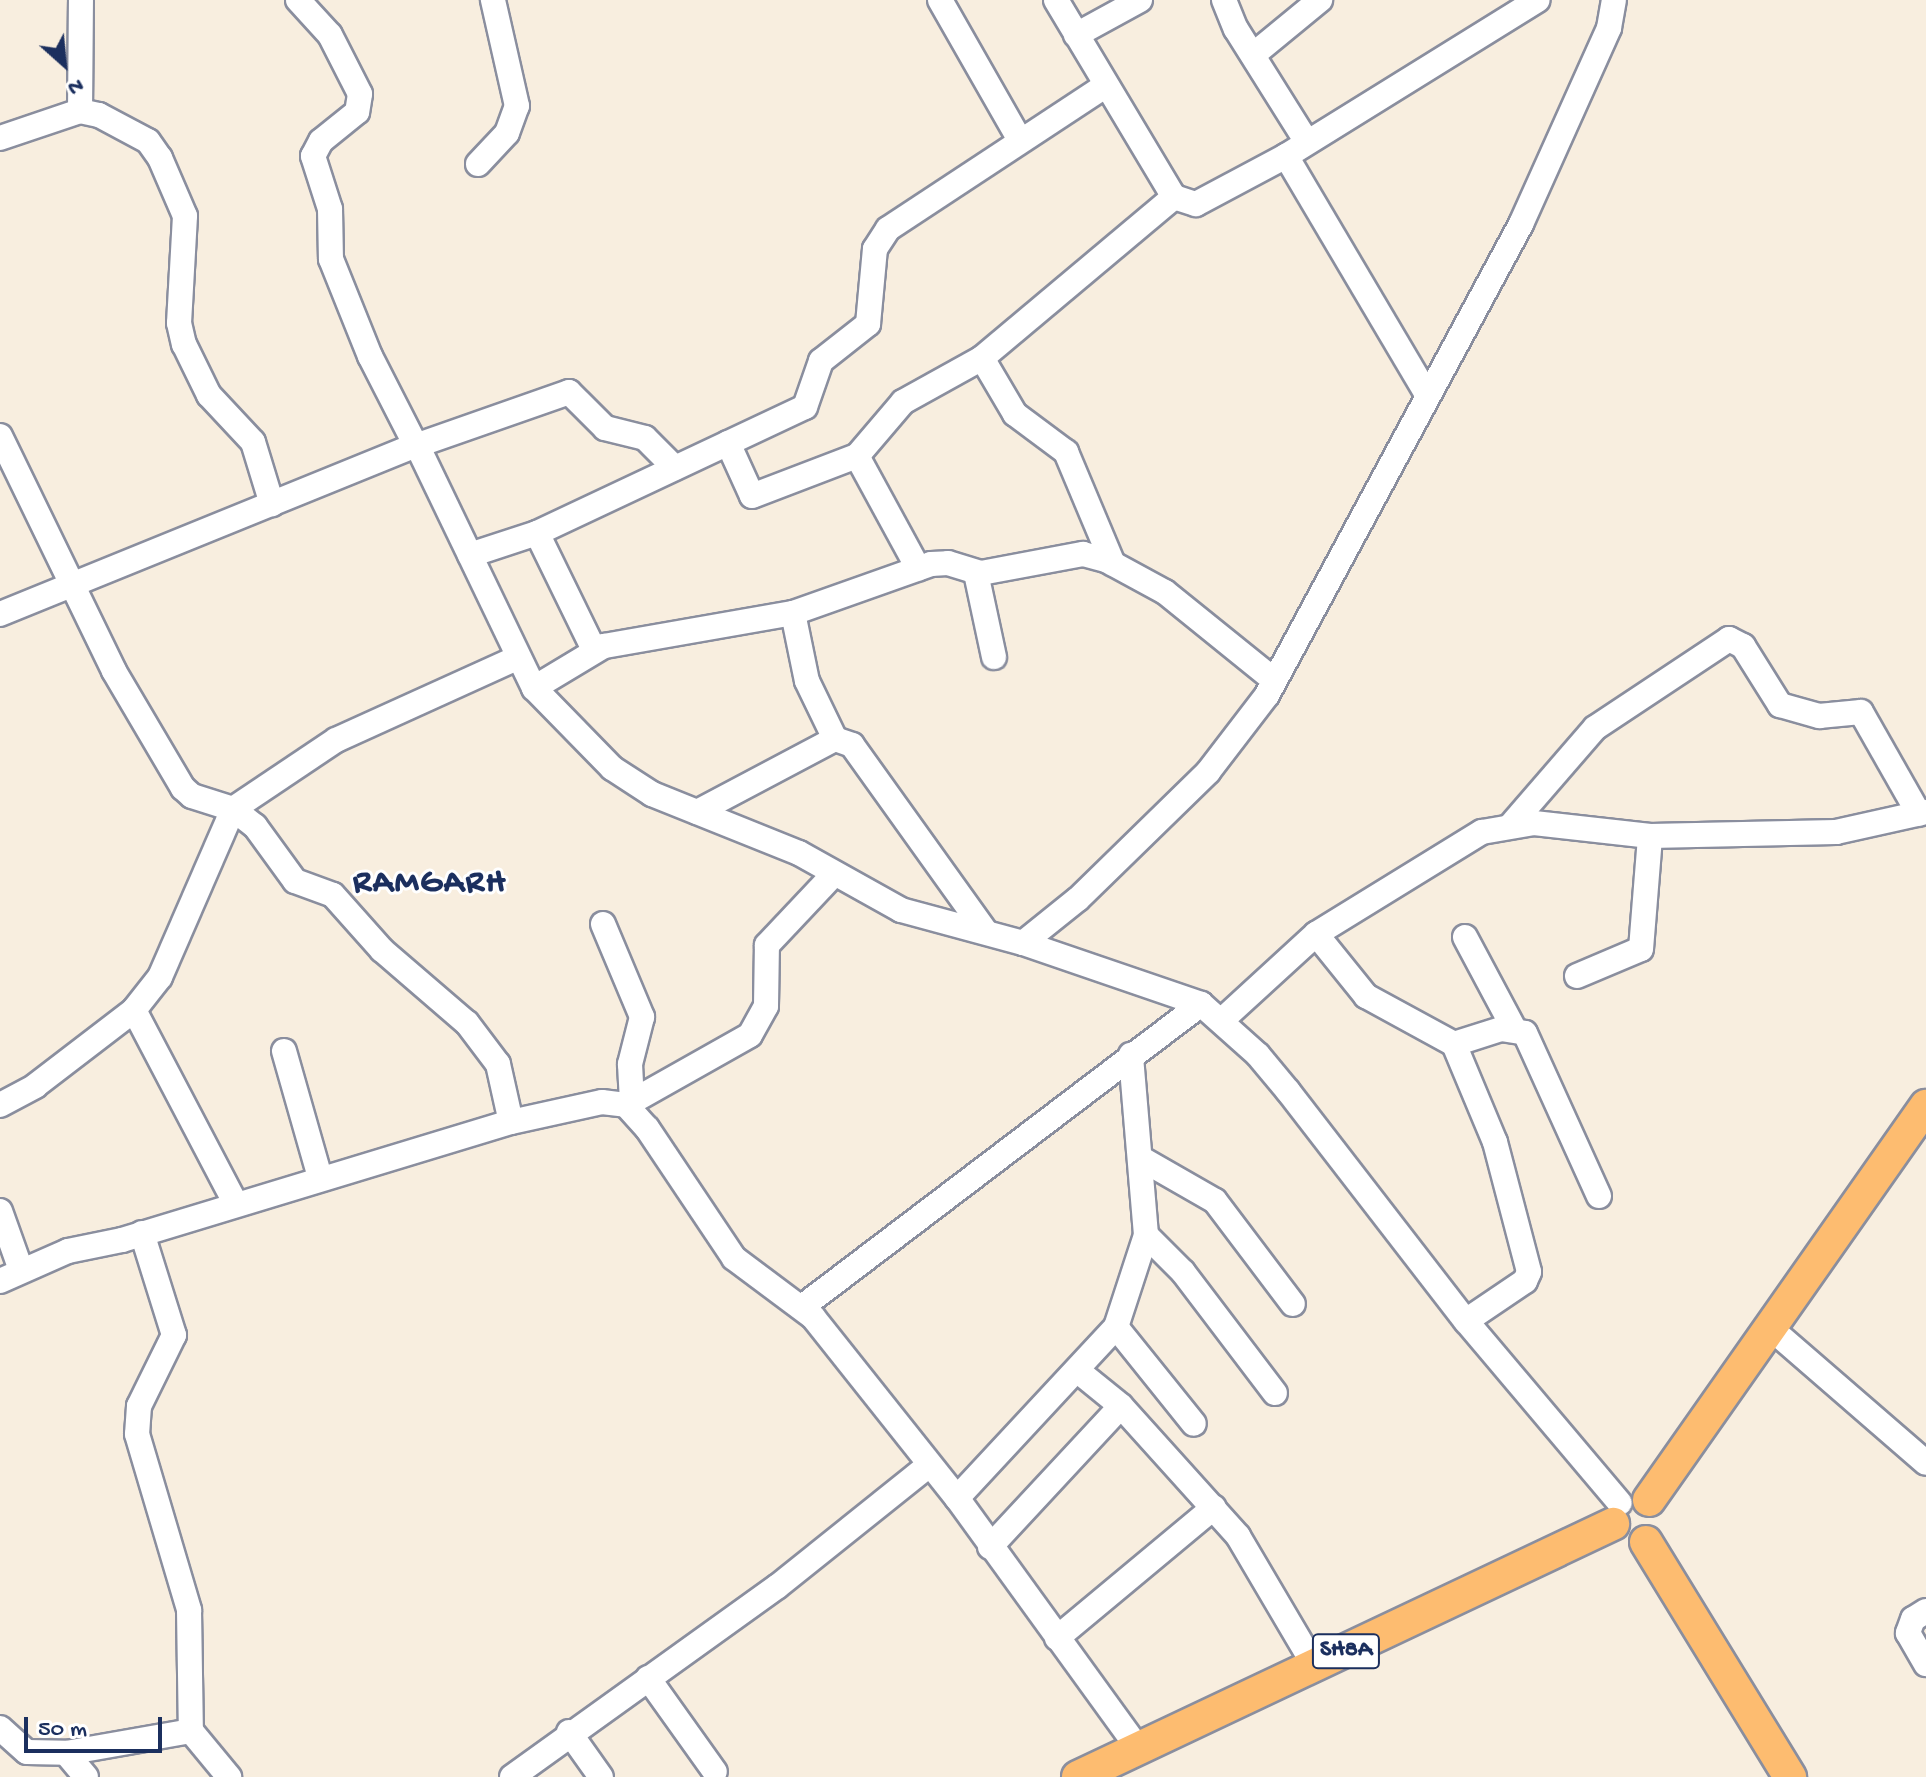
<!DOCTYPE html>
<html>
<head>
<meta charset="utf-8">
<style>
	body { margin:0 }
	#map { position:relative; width:1926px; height:1777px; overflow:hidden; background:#f8eedf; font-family:"Gochi Hand",sans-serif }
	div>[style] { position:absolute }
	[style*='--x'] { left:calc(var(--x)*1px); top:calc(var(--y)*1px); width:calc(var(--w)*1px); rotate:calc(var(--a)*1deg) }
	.roads { filter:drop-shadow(2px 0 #8a8e9e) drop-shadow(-2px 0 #8a8e9e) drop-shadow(0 2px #8a8e9e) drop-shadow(0 -2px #8a8e9e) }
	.minor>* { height:24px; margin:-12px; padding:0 12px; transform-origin:12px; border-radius:12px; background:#fff }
	.major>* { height:32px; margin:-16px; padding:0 16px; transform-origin:16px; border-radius:16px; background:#fdbc70 }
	span { translate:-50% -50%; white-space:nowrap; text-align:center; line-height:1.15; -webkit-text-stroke:6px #fff; paint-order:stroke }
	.shield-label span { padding:2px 6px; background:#fff; border:2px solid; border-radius:6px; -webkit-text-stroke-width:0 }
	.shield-label { font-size:24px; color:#1b2f5e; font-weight:700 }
	.district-label { font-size:34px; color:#1b2f5e; font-weight:700; letter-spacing:2px }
	.north { position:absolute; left:24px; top:24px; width:80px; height:80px; -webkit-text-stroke:6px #fff; paint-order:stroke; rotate:153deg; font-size:22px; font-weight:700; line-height:32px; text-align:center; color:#1b2f5e }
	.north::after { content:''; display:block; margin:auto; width:28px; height:36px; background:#1b2f5e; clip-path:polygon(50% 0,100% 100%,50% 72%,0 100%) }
	.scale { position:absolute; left:24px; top:1717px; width:138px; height:36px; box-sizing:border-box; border:4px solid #1b2f5e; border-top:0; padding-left:10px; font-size:24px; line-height:28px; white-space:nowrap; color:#1b2f5e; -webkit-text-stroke:6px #fff; paint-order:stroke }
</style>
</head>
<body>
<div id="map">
	<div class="roads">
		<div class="minor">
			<i style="--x:298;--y:0;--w:47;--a:47.6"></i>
			<i style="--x:330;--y:35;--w:66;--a:63"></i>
			<i style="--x:360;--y:94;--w:18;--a:99"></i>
			<i style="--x:357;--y:112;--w:46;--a:141.1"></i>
			<i style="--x:321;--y:141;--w:17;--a:118"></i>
			<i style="--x:313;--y:156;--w:56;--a:72.2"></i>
			<i style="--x:330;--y:209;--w:50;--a:88.9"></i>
			<i style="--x:331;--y:259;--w:105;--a:68.1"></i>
			<i style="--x:370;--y:356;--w:99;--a:62.9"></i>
			<i style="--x:940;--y:0;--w:161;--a:60.3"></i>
			<i style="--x:1056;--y:0;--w:230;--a:59.1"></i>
			<i style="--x:1174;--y:197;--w:23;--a:18"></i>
			<i style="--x:1196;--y:204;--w:102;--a:-28.1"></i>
			<i style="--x:1286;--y:156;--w:296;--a:-31.8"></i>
			<i style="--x:1224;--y:0;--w:31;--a:68"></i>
			<i style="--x:1236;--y:29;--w:133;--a:57.9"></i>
			<i style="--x:1076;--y:35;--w:73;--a:-28.7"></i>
			<i style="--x:1253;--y:55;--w:87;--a:-39.4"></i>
			<i style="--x:80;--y:111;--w:111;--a:-89.5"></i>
			<i style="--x:0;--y:138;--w:84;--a:-18.6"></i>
			<i style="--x:80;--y:111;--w:19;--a:12"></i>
			<i style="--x:99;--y:115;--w:55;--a:28"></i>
			<i style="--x:148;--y:141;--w:21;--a:55"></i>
			<i style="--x:160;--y:158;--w:63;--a:66.7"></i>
			<i style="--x:185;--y:216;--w:107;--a:93.2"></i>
			<i style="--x:179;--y:323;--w:22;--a:77"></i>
			<i style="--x:184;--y:344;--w:57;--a:63.9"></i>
			<i style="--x:209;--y:395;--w:64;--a:46.9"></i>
			<i style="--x:253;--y:442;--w:65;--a:73"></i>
			<i style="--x:1286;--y:156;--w:277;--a:59.4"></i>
			<i style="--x:478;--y:164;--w:42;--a:-46.9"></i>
			<i style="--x:507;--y:133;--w:29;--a:-70"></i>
			<i style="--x:517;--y:106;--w:109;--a:-102.8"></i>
			<i style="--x:982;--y:358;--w:65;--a:59.5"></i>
			<i style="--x:1015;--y:414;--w:64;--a:36.7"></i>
			<i style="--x:1066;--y:452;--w:121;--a:67.2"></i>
			<i style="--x:0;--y:436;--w:261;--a:64.1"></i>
			<i style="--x:114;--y:671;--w:136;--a:59.5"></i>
			<i style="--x:183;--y:788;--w:12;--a:42"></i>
			<i style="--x:192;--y:796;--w:43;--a:17.6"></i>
			<i style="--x:233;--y:809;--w:28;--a:38"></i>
			<i style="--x:255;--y:826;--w:68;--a:54"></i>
			<i style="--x:295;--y:881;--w:40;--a:20.2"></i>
			<i style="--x:333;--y:895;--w:74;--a:48.3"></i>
			<i style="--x:382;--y:950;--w:112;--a:40.7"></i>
			<i style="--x:467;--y:1023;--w:51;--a:52.9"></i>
			<i style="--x:498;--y:1064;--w:59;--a:77.4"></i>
			<i style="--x:728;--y:443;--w:58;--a:65.6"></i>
			<i style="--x:752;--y:496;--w:112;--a:-20.9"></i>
			<i style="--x:857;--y:456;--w:71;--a:-49.6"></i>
			<i style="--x:903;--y:402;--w:90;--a:-29.1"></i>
			<i style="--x:982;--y:358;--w:251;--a:-40"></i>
			<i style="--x:418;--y:445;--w:160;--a:-19.3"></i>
			<i style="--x:569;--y:392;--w:51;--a:45"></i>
			<i style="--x:605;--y:428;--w:41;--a:14"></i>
			<i style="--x:645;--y:438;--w:42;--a:45"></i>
			<i style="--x:857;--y:456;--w:128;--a:61.4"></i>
			<i style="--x:537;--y:533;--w:130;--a:64"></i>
			<i style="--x:470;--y:555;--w:71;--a:-18.2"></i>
			<i style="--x:537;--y:533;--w:296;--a:-25.2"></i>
			<i style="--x:805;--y:407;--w:49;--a:-70.8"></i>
			<i style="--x:821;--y:361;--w:60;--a:-38.2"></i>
			<i style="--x:868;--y:324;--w:75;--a:-84.7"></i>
			<i style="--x:875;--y:249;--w:24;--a:-57"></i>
			<i style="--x:888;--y:229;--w:261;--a:-33.4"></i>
			<i style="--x:976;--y:573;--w:86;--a:77.9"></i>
			<i style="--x:793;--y:613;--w:69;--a:78.4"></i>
			<i style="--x:807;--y:681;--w:64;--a:64.2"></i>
			<i style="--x:0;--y:614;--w:450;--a:-22.1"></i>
			<i style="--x:417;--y:445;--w:270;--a:64.3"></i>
			<i style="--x:534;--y:688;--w:112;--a:45.7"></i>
			<i style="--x:612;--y:768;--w:48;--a:33"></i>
			<i style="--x:652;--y:794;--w:158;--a:21.9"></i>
			<i style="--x:799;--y:853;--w:117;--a:29.2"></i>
			<i style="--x:901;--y:910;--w:126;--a:15.1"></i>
			<i style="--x:1023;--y:943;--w:188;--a:18.9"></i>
			<i style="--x:1201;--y:1004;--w:76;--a:41.8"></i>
			<i style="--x:1258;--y:1055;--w:47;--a:50.2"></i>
			<i style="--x:1288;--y:1091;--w:291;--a:52.3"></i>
			<i style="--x:1466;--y:1321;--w:238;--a:49.8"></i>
			<i style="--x:534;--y:688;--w:82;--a:-31"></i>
			<i style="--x:604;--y:646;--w:192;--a:-9.9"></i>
			<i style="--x:793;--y:613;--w:146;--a:-19.5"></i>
			<i style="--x:931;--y:564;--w:17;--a:-3"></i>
			<i style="--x:948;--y:563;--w:34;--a:17"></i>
			<i style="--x:981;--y:573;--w:104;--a:-10.6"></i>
			<i style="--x:1083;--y:554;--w:24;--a:15"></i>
			<i style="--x:1106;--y:560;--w:67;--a:28.5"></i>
			<i style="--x:1165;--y:592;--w:139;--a:38.9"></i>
			<i style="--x:697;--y:812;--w:156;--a:-27.9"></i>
			<i style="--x:835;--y:739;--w:18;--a:19"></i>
			<i style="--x:852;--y:745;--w:230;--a:54.4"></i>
			<i style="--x:1511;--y:825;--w:128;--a:-49.1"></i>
			<i style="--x:1595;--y:728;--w:161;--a:-33.6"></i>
			<i style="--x:1729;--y:639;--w:16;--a:27"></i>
			<i style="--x:1743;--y:646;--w:70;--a:57.9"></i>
			<i style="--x:1780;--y:705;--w:41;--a:15.8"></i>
			<i style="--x:1819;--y:716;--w:42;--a:-5.4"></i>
			<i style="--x:1861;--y:712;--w:117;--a:60.4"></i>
			<i style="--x:603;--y:924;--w:101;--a:67.2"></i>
			<i style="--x:642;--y:1017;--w:49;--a:104.3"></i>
			<i style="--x:630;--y:1064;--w:38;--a:87"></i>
			<i style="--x:1316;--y:934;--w:80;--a:51.1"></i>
			<i style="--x:1366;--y:996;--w:100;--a:28.6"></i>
			<i style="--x:1454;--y:1044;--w:106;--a:67.3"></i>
			<i style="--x:1495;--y:1142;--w:134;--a:75.3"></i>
			<i style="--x:1529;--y:1272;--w:10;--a:114"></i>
			<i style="--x:1525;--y:1281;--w:71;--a:145.9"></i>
			<i style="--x:1465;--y:937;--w:102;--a:61.9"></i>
			<i style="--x:1023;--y:943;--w:70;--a:-38.7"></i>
			<i style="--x:1078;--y:899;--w:182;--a:-44.3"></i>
			<i style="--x:1208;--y:772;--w:97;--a:-52.5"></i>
			<i style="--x:1267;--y:695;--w:535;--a:-61.66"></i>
			<i style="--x:1521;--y:224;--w:215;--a:-65.8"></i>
			<i style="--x:1609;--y:28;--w:28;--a:-80"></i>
			<i style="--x:1577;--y:976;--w:69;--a:-22.9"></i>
			<i style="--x:1641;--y:949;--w:113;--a:-85.4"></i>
			<i style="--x:134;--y:1010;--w:217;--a:62.3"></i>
			<i style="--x:1221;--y:1021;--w:129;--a:-42.5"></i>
			<i style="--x:1316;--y:934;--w:195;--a:-31.6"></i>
			<i style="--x:1482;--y:832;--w:53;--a:-9.8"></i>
			<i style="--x:1534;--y:823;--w:117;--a:6.4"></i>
			<i style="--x:1650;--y:836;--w:186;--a:-1.2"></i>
			<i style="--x:1836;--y:832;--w:92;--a:-12.5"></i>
			<i style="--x:1454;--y:1044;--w:49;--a:-17.7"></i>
			<i style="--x:1501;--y:1029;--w:24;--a:9"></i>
			<i style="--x:1525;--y:1033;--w:179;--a:65.6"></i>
			<i style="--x:284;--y:1051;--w:131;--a:74.1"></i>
			<i style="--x:0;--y:1105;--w:40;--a:-28"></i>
			<i style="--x:35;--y:1086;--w:125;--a:-37.5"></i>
			<i style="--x:134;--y:1010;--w:42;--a:-51.8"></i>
			<i style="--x:160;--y:977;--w:183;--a:-66.5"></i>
			<i style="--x:233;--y:809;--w:124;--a:-33.8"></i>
			<i style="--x:336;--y:740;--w:199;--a:-24.4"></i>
			<i style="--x:626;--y:1105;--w:142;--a:-29.4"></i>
			<i style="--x:750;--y:1035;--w:33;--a:-61"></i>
			<i style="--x:766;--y:1006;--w:61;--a:-89.1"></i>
			<i style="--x:767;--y:945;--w:98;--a:-46.7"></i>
			<i style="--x:1140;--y:1158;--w:86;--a:29.8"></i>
			<i style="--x:1215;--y:1201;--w:129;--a:52.9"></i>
			<i style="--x:0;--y:1211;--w:63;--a:70.4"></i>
			<i style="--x:142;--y:1233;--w:107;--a:72.6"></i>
			<i style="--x:174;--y:1335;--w:79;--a:116.2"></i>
			<i style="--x:139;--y:1406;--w:28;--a:94"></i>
			<i style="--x:137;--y:1434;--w:184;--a:73.5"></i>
			<i style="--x:189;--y:1610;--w:121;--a:89.1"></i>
			<i style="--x:1146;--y:1235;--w:52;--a:45"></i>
			<i style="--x:1183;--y:1272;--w:152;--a:52.8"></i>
			<i style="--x:0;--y:1281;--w:74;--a:-23.8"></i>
			<i style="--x:68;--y:1251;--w:55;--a:-11.5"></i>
			<i style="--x:122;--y:1240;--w:407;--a:-16.9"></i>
			<i style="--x:511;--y:1122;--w:93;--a:-12.4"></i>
			<i style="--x:602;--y:1102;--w:24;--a:7"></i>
			<i style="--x:626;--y:1105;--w:31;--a:48"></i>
			<i style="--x:647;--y:1128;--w:156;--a:56.2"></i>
			<i style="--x:734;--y:1258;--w:99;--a:36.8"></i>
			<i style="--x:813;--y:1317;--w:231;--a:51.5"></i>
			<i style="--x:957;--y:1498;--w:310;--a:54.1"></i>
			<i style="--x:802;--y:1307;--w:501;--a:-37.21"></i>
			<i style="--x:1768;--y:1326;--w:209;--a:40.9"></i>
			<i style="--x:1116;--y:1327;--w:124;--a:51.2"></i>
			<i style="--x:1078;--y:1371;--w:55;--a:39.1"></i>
			<i style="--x:1121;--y:1406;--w:175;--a:48"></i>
			<i style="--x:1238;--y:1536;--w:150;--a:59.5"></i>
			<i style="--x:957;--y:1498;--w:233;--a:-47.1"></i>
			<i style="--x:1116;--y:1327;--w:97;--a:-71.9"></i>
			<i style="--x:1146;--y:1235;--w:181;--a:-94.8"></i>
			<i style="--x:990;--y:1547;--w:192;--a:-47.1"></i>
			<i style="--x:1926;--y:1611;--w:15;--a:148"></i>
			<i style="--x:1913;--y:1619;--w:15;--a:110"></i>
			<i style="--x:1908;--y:1633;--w:36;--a:60"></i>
			<i style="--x:1057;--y:1638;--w:204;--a:-39.8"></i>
			<i style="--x:648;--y:1678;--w:115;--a:54.5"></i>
			<i style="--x:0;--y:1728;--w:36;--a:42"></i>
			<i style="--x:27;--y:1752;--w:39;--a:1"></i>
			<i style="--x:66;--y:1753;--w:127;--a:-10"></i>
			<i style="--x:191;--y:1731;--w:60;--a:50.4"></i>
			<i style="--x:569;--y:1732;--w:55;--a:54.6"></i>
			<i style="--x:66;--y:1753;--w:31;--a:50"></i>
			<i style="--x:512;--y:1777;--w:327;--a:-35.7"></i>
			<i style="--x:778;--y:1586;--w:193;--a:-38.7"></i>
		</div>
		<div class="major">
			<i style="--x:1649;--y:1500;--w:482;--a:-54.9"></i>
			<i style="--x:1646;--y:1542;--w:276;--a:58.5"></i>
			<i style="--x:1078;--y:1777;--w:592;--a:-25.31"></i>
		</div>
	</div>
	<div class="shield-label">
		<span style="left:1346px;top:1651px">SH8A</span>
	</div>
	<div class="district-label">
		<span style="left:430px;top:885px">RAMGARH</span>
	</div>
	<div class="north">N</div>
	<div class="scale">50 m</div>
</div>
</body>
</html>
